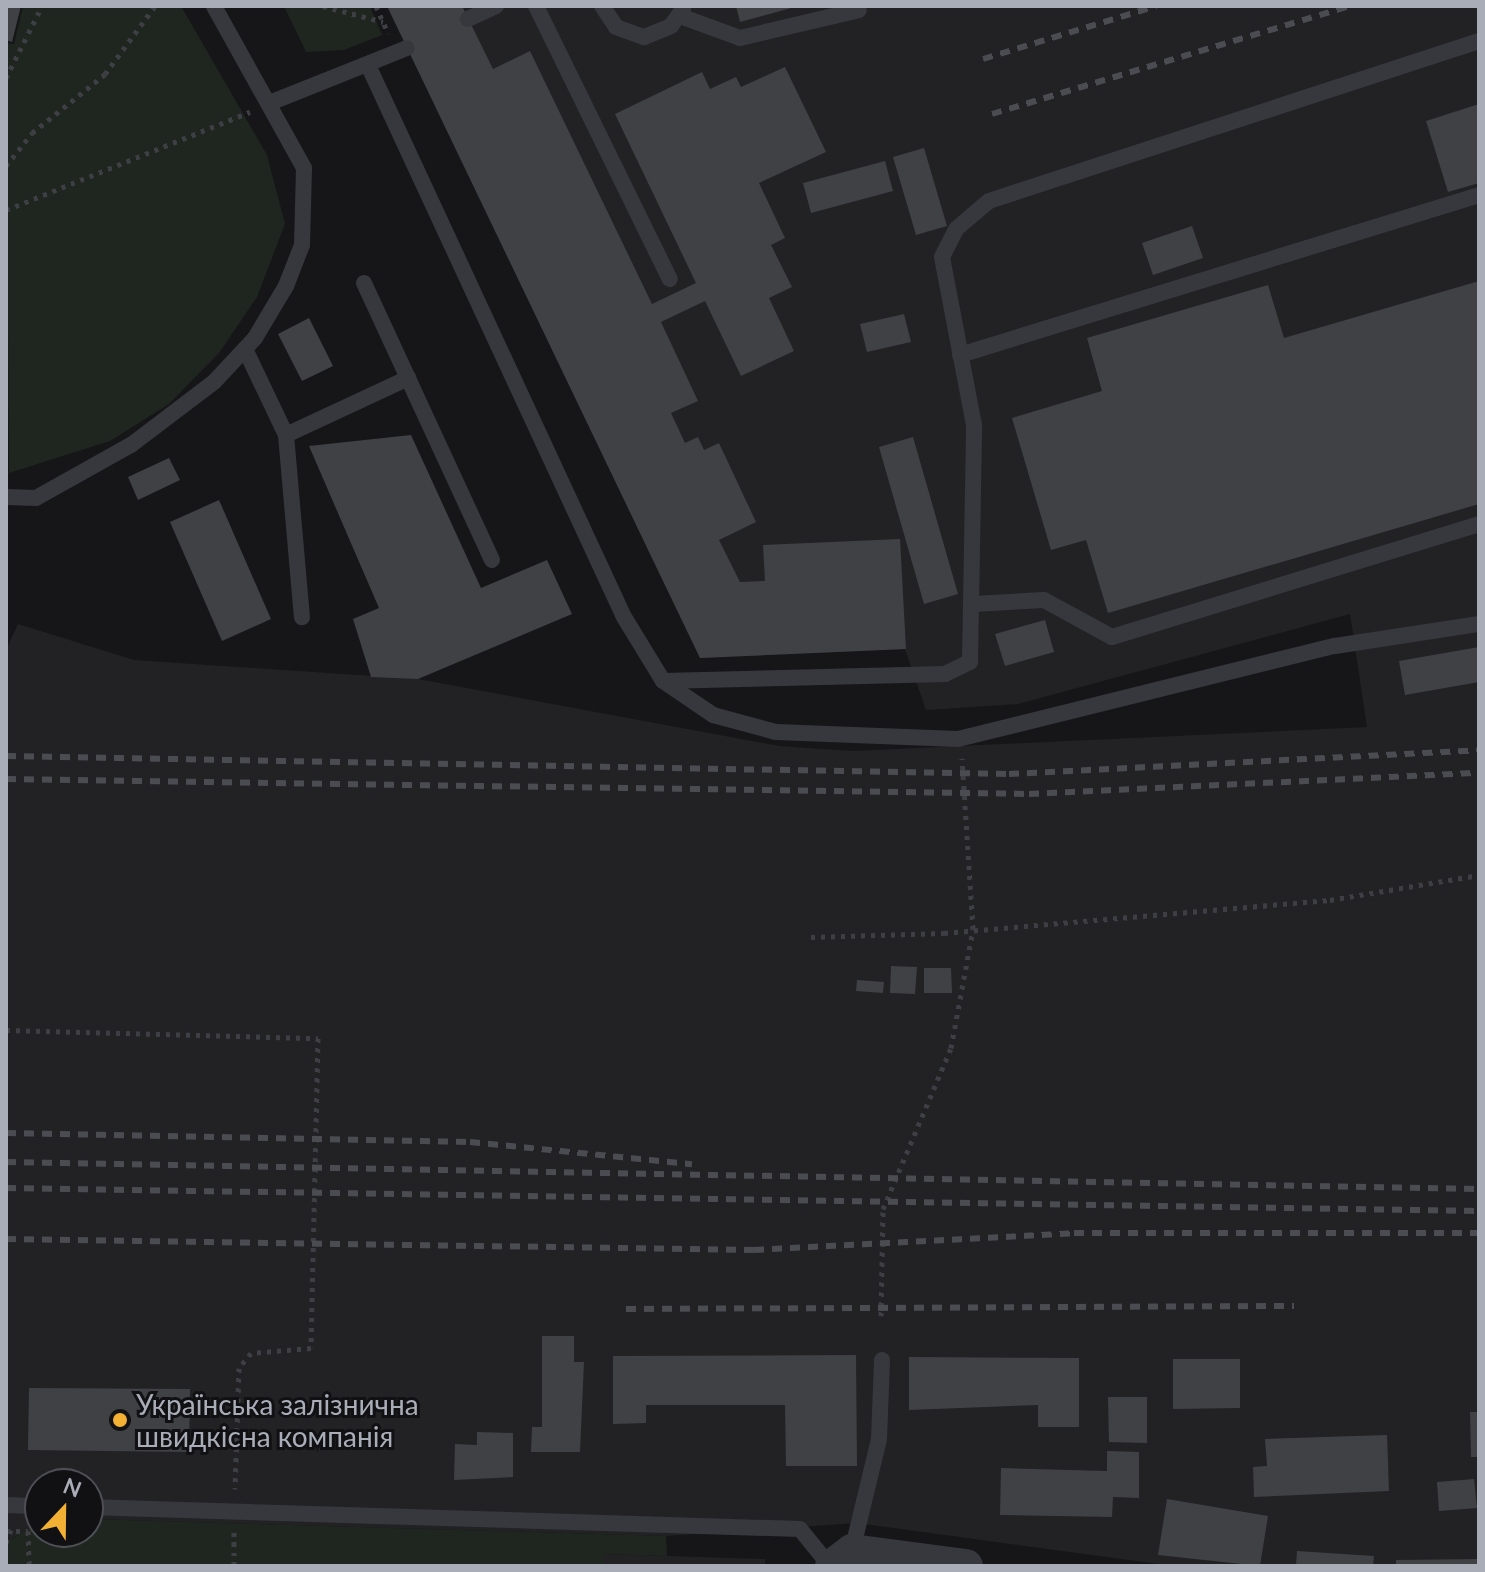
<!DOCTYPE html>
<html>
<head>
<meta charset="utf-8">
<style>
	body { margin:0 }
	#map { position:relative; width:1485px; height:1572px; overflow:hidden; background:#161618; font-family:Lato,sans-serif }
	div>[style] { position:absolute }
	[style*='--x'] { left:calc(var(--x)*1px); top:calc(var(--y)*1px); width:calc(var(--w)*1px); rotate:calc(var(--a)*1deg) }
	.built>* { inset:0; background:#222225 }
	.green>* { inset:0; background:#1e261f }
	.building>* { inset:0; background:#404145 }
	.path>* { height:5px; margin-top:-2.5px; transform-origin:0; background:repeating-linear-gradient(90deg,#3d3f44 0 4px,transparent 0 10px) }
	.service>* { height:16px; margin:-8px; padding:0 8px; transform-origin:8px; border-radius:8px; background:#37383d }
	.minor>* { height:34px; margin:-17px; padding:0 17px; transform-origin:17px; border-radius:17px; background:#37383d }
	.rail>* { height:6px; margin-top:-3px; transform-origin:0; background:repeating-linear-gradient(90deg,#4a4c52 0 10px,transparent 0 18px) }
	.dots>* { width:22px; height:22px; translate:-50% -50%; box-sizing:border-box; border:4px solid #111113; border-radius:50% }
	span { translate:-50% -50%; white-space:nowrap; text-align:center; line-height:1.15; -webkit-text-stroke:6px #111113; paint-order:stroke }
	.poi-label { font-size:28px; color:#a8adb8 }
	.left { translate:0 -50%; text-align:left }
	.frame { position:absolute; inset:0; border:8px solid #a8adb8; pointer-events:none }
	.north { position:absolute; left:24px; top:1468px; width:80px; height:80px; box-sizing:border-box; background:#111113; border:2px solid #4d4f55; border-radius:50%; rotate:22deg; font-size:22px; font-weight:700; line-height:32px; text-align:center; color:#a8adb8 }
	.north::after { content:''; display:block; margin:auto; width:28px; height:36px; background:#f2b134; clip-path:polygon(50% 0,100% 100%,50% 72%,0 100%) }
</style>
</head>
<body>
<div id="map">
	<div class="built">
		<i style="clip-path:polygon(387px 6px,1479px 6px,1479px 1566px,1173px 1566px,857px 1523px,666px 1536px,88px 1519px,88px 1484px,40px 1484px,40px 1522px,6px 1542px,6px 650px,18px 624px,134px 660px,418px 679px,779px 746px,853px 751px,1367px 727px,1350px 614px,1018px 704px,926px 710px,905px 649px,700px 658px)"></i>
		<i style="clip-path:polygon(603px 1554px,765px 1559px,765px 1566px,603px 1566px)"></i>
	</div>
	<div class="green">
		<i style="clip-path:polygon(23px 6px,181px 6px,267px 155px,285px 224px,257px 297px,219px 353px,169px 404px,110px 441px,9px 473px,6px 43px,14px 44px)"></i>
		<i style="clip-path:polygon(284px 6px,370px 6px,382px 35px,344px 50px,306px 52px)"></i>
		<i style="clip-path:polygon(88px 1519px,666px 1536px,667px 1556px,604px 1554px,603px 1566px,6px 1566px,6px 1542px,40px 1522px,40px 1532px,88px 1532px)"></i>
	</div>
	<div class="building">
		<i style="clip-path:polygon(6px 6px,21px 6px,12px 42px,6px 40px)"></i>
		<i style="clip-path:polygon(387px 6px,462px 6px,493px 69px,530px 51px,652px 304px,696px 283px,615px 114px,702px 72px,710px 89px,736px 77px,741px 87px,785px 67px,826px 152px,759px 183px,785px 238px,771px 245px,792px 287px,769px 298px,794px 351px,741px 376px,705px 301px,661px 322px,698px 401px,671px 413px,685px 443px,698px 437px,704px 450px,719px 443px,756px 522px,719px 540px,740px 582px,765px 581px,763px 545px,900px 539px,906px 649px,700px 658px)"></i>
		<i style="clip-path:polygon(736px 6px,795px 6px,795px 7px,740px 22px)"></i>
		<i style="clip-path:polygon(1479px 104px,1479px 183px,1448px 192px,1426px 121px)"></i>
		<i style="clip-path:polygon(924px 148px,947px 226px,916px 235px,893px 157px)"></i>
		<i style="clip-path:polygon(885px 161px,893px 191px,811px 213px,803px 183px)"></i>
		<i style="clip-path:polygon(1192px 226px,1203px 258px,1153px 275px,1142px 243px)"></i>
		<i style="clip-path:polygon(1479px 281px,1479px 504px,1108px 613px,1086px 540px,1051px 550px,1012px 418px,1102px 391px,1087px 338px,1268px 285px,1284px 338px)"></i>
		<i style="clip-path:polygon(904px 314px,911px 342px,867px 352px,860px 324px)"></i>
		<i style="clip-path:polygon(309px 318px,333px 366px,302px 381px,278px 334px)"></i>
		<i style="clip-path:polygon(411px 435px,481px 588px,547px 560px,572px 614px,418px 679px,371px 677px,353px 619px,379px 608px,309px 446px)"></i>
		<i style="clip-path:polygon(913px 437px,958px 594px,924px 604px,879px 447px)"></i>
		<i style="clip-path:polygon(169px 458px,180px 480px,138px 500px,128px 477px)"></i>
		<i style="clip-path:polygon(219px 500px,271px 619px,222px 641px,170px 522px)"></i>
		<i style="clip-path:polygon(1045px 620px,1054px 652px,1005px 666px,995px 634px)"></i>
		<i style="clip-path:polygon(1479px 647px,1479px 682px,1405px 695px,1399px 661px)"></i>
		<i style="clip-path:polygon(891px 966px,917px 967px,915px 994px,890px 993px)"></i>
		<i style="clip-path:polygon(924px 968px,951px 968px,952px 993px,924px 993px)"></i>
		<i style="clip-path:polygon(857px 980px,884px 982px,883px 993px,856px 991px)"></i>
		<i style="clip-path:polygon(542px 1336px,574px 1336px,574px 1362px,584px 1362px,580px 1452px,531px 1452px,532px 1427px,542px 1427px)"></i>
		<i style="clip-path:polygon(856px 1355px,857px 1466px,786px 1466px,785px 1405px,646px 1405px,646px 1423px,613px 1424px,613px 1356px)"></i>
		<i style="clip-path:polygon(909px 1357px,1079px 1358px,1079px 1427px,1038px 1427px,1038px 1405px,909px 1410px)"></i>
		<i style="clip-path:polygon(1173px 1359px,1240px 1359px,1240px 1408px,1173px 1409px)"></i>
		<i style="clip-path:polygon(29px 1388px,190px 1389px,189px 1452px,28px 1450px)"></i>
		<i style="clip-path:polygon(1108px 1397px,1147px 1397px,1147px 1443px,1109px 1442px)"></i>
		<i style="clip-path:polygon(1470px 1412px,1479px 1412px,1479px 1457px,1471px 1457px)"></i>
		<i style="clip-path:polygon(477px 1432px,513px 1433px,513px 1477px,454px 1480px,455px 1444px,477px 1445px)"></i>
		<i style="clip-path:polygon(1387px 1435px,1389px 1491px,1254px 1497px,1253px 1467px,1267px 1466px,1265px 1439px)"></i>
		<i style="clip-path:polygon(1107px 1451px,1139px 1452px,1139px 1498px,1113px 1497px,1112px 1517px,1000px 1515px,1001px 1468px,1107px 1471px)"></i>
		<i style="clip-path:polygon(1474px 1479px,1477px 1508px,1439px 1511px,1437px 1482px)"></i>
		<i style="clip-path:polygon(1167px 1499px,1268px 1516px,1260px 1566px,1158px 1555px)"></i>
		<i style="clip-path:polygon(1297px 1551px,1374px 1556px,1373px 1566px,1296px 1566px)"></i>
		<i style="clip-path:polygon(1479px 1559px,1479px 1566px,1396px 1566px,1396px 1560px)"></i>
	</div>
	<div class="path">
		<i style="--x:323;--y:6;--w:62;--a:14.9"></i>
		<i style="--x:376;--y:6;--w:30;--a:66"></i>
		<i style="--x:6;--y:78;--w:80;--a:-63.4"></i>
		<i style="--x:6;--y:166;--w:42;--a:-51.8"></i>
		<i style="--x:32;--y:133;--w:94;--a:-38.9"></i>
		<i style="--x:105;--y:74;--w:84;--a:-53.7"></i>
		<i style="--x:6;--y:210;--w:263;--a:-21.9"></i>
		<i style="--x:811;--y:937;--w:133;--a:-1.7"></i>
		<i style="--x:944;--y:933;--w:387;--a:-4.9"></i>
		<i style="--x:1330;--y:900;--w:151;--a:-9.5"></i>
		<i style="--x:6;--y:1030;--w:312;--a:1.5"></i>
		<i style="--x:318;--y:1038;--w:310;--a:91.3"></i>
		<i style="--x:311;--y:1348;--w:60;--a:175.2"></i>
		<i style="--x:251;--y:1353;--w:19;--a:129"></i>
		<i style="--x:239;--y:1368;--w:121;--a:91.9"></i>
		<i style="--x:881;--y:1316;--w:107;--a:-88.9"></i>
		<i style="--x:883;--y:1209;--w:175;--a:-67.1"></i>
		<i style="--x:951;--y:1048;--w:121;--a:-79.5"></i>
		<i style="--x:973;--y:929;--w:171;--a:-93.7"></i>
		<i style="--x:6;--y:1531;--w:22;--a:0"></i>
		<i style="--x:28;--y:1531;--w:35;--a:88"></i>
		<i style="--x:6;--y:1543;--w:15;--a:-70"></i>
		<i style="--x:234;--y:1566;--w:35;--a:-90"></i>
	</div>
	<div class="service">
		<i style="--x:536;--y:6;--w:304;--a:63.9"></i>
		<i style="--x:602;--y:6;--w:25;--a:56"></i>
		<i style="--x:616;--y:27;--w:30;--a:20"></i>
		<i style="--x:644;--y:37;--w:29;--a:-22"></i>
		<i style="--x:671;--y:26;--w:21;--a:-55"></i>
		<i style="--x:680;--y:16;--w:64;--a:20.1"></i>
		<i style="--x:740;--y:38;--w:122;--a:-13.2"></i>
		<i style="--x:468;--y:19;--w:31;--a:-25"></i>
		<i style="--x:368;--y:65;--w:608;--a:65.12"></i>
		<i style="--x:624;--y:617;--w:75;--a:58.6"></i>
		<i style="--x:663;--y:681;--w:60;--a:34.2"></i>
		<i style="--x:713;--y:715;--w:65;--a:15.1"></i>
		<i style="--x:776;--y:732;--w:182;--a:2.2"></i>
		<i style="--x:958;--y:739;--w:388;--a:-13.9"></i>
		<i style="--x:1335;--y:646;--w:146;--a:-8.7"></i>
		<i style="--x:272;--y:102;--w:145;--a:-21.8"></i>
		<i style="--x:364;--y:283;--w:305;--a:65.2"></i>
		<i style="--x:245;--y:349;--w:95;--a:64.5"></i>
		<i style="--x:286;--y:435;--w:135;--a:-25"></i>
		<i style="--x:960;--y:355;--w:543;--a:-17.13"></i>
		<i style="--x:286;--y:435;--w:183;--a:85"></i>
		<i style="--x:6;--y:497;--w:30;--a:2"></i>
		<i style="--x:36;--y:498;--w:109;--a:-29.2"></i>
		<i style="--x:131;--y:445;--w:104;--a:-37.2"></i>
		<i style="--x:214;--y:382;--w:60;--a:-47"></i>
		<i style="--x:255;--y:338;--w:61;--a:-59.2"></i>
		<i style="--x:286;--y:286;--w:44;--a:-68.7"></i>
		<i style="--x:302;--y:245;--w:77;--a:-88.5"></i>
		<i style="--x:304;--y:168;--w:185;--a:-119.1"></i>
		<i style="--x:974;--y:604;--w:70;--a:-3.3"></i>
		<i style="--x:1044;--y:600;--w:77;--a:28.6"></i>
		<i style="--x:1112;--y:637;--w:384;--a:-17.1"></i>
		<i style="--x:663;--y:681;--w:282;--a:-1.4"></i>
		<i style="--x:945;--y:674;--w:28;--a:-26"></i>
		<i style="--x:970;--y:662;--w:237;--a:-89"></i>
		<i style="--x:974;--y:425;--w:171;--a:-100.8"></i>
		<i style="--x:942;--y:257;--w:31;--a:-63"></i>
		<i style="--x:956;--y:229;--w:43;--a:-40.3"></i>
		<i style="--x:989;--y:201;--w:515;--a:-18.08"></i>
		<i style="--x:6;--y:1505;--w:34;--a:2"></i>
		<i style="--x:88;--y:1507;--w:712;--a:1.77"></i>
		<i style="--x:800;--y:1529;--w:48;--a:51"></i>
		<i style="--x:852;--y:1551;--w:115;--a:-76.4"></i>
		<i style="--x:879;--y:1439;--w:79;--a:-87.8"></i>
	</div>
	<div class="minor">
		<i style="--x:832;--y:1566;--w:25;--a:-37"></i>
		<i style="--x:852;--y:1551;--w:115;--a:7.5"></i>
	</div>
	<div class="rail">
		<i style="--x:983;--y:59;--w:181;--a:-17"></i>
		<i style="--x:992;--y:114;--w:374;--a:-16.8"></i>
		<i style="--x:6;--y:756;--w:1003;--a:1.03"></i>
		<i style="--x:1009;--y:774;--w:471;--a:-2.9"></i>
		<i style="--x:6;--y:779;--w:1023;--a:0.84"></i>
		<i style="--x:1029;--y:794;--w:450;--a:-2.7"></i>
		<i style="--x:6;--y:1133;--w:464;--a:1.1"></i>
		<i style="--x:470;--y:1142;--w:223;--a:5.7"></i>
		<i style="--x:6;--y:1162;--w:1473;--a:1.05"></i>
		<i style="--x:6;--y:1188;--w:1473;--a:0.89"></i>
		<i style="--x:6;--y:1239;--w:748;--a:0.84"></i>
		<i style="--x:754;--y:1250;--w:320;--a:-3"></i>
		<i style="--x:1074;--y:1233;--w:405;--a:0"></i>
		<i style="--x:626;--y:1309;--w:668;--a:-0.26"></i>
	</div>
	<div class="dots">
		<i style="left:120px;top:1420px;background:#f2b134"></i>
	</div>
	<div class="poi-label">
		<span class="left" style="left:136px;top:1420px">Українська залізнична<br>швидкісна компанія</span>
	</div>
	<div class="frame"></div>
	<div class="north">N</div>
</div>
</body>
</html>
